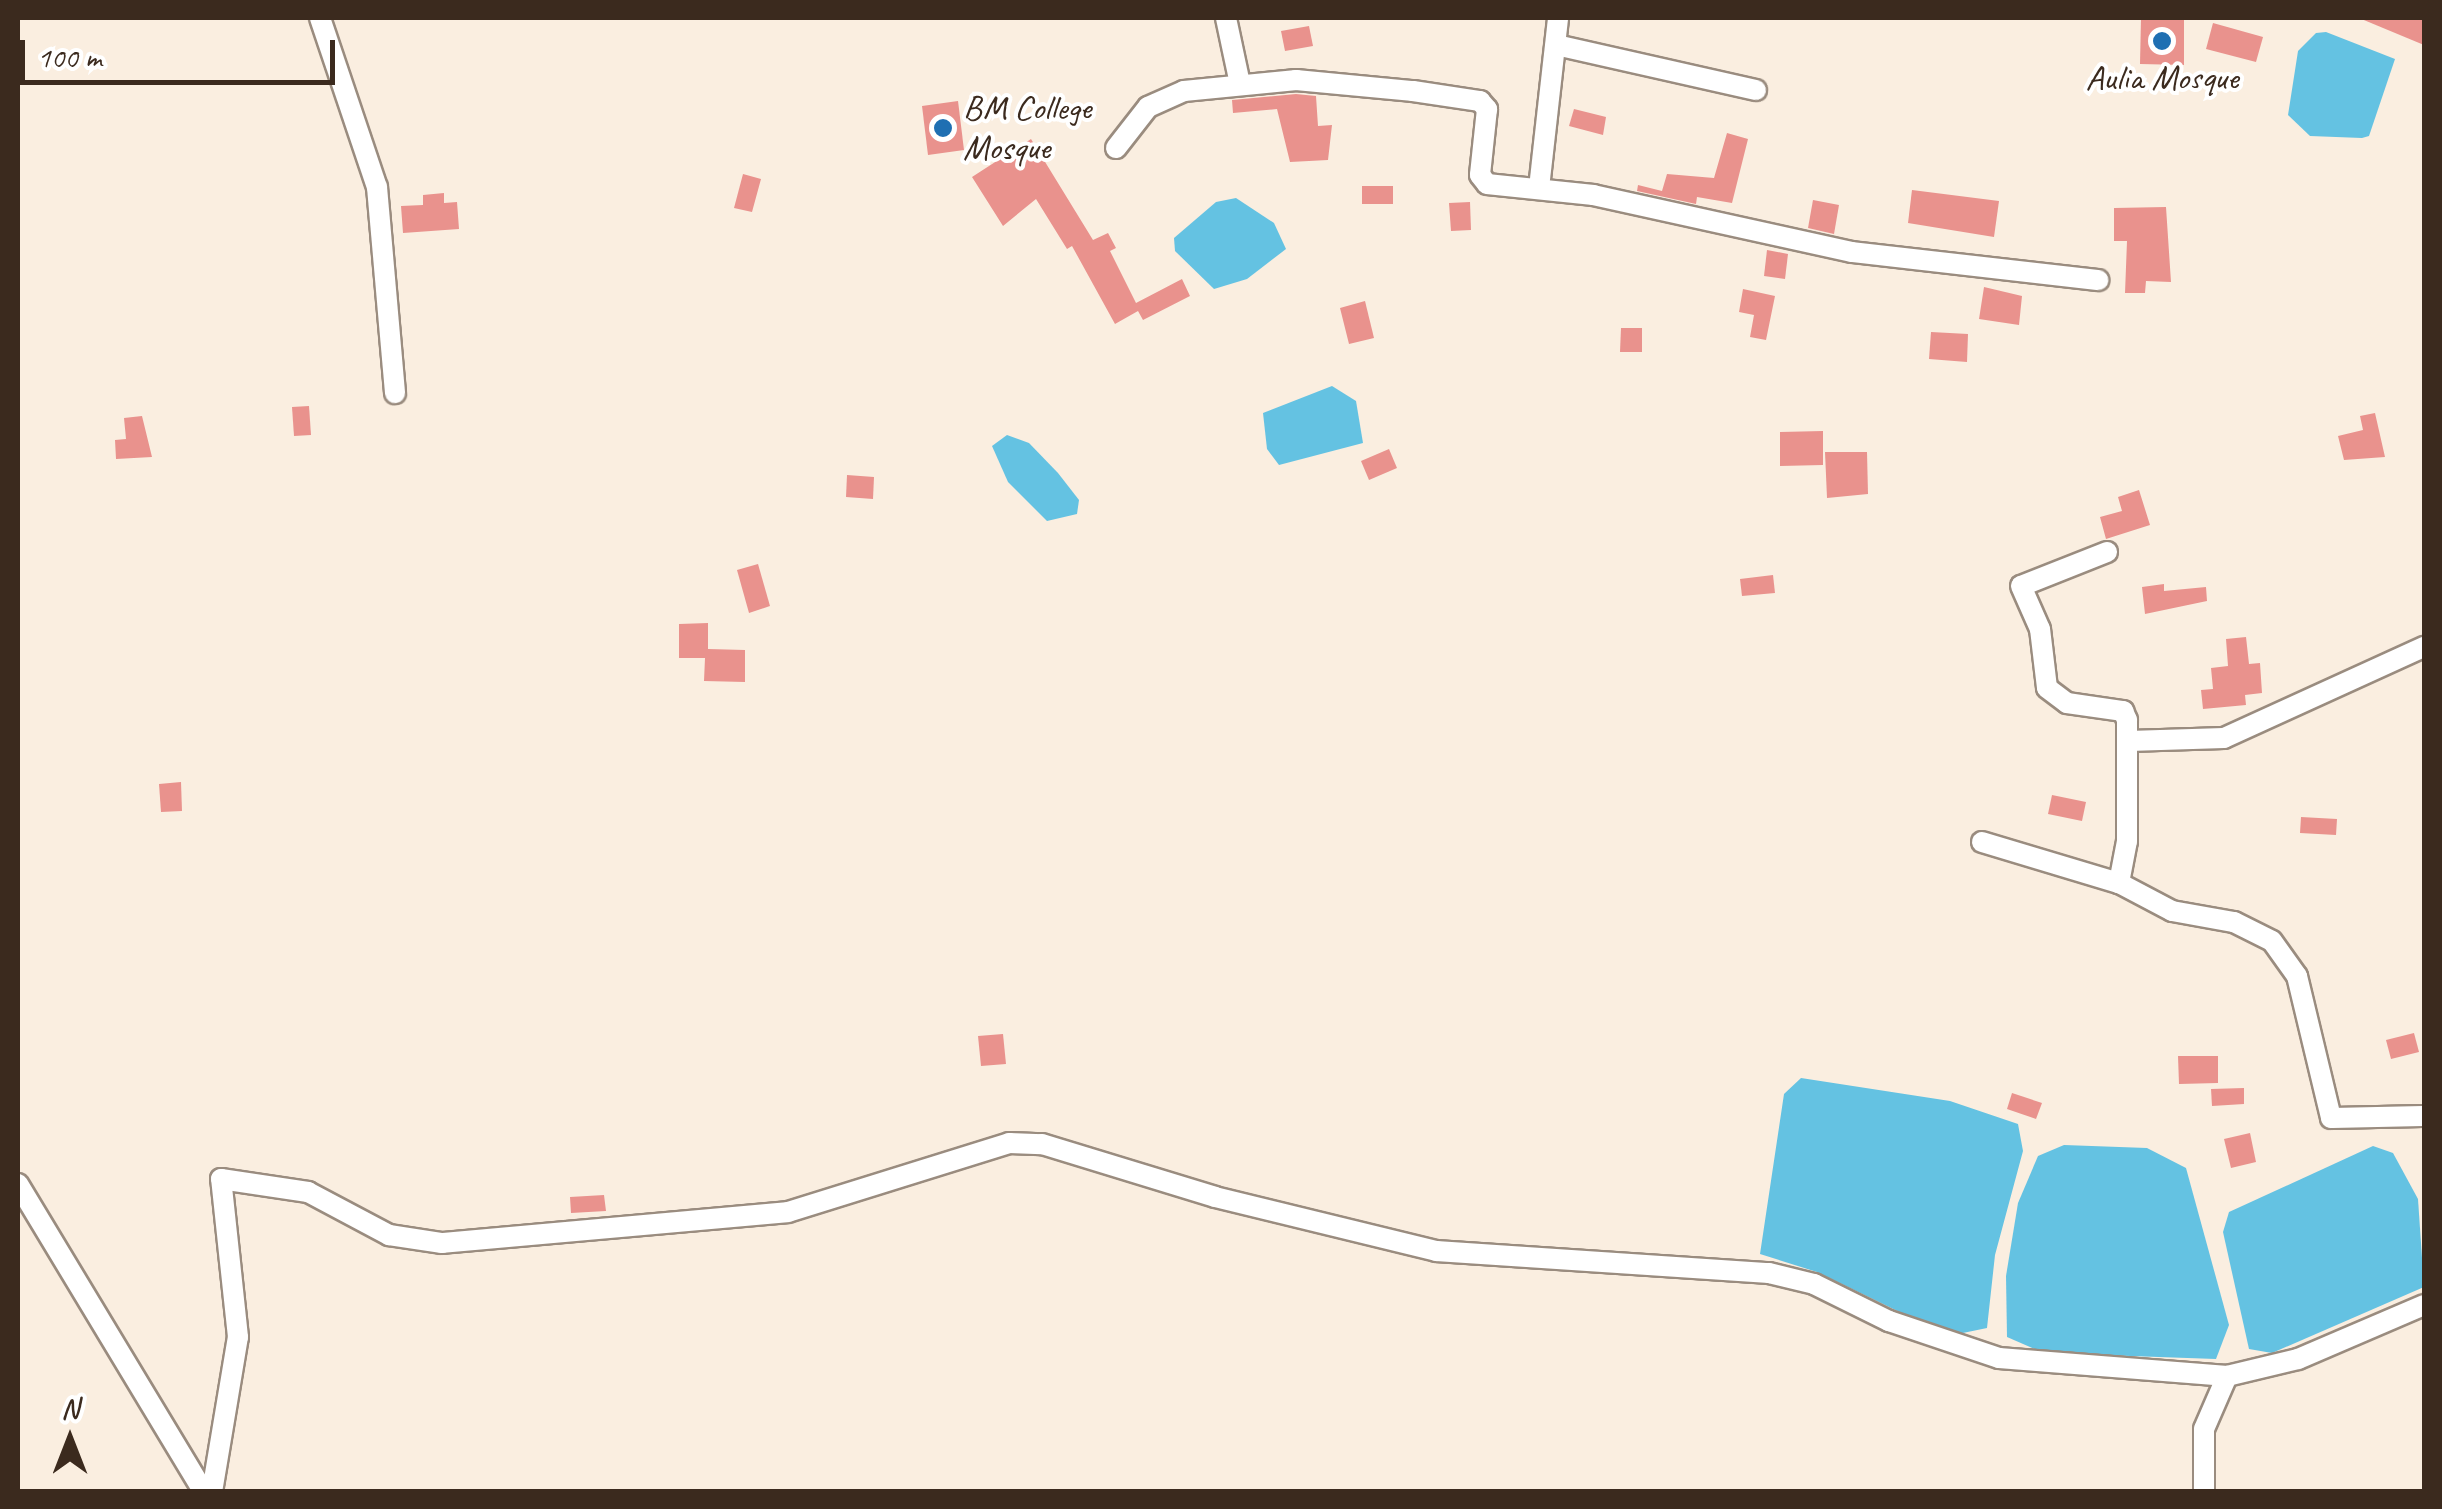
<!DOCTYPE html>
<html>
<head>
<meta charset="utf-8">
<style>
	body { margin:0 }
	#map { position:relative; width:2442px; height:1509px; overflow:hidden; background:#faeee0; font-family:Caveat,sans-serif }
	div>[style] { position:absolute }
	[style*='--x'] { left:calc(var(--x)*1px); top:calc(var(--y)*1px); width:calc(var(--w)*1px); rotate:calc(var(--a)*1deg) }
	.water>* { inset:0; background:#64c2e2 }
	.building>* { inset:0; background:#e9928d }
	.roads { filter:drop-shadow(2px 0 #9a8c7f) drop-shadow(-2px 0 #9a8c7f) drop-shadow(0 2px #9a8c7f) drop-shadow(0 -2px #9a8c7f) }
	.street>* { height:20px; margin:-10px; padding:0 10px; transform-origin:10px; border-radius:10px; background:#fff }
	.dots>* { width:28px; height:28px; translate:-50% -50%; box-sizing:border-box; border:5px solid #fff; border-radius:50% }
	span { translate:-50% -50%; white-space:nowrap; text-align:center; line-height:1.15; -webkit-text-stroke:8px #fff; paint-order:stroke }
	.poi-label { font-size:35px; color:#3b2a1e }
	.left { translate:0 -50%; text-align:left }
	.frame { position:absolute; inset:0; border:20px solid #3b2a1e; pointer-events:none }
	.north { position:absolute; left:20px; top:1389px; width:100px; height:100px; -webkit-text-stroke:8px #fff; paint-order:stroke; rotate:0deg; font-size:28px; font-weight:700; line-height:40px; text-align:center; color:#3b2a1e }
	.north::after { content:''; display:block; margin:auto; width:35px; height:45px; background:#3b2a1e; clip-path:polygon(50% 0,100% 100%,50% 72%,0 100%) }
	.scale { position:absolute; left:20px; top:40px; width:315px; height:45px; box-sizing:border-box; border:5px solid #3b2a1e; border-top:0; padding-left:12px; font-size:30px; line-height:35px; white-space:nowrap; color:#3b2a1e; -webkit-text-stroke:8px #fff; paint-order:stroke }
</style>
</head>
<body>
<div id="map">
	<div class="water">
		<i style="clip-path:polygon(2326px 32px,2395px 59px,2369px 136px,2362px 138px,2310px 136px,2288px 115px,2298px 51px,2316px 33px)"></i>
		<i style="clip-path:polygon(1236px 198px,1274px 223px,1286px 249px,1247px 279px,1214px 289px,1175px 251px,1174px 238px,1216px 202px)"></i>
		<i style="clip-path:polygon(1332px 386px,1356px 401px,1363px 443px,1279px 465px,1267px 449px,1263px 413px)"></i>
		<i style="clip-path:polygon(1007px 435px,1029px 443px,1058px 473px,1079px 500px,1077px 514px,1047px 521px,1008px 482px,992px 446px)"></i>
		<i style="clip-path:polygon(1801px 1078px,1950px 1101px,2018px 1124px,2023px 1151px,1995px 1255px,1987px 1328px,1958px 1334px,1914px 1319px,1817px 1272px,1760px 1254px,1784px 1094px)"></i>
		<i style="clip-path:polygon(2064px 1145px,2147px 1148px,2186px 1168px,2229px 1325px,2216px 1359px,2044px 1353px,2007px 1337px,2006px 1276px,2018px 1203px,2038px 1156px)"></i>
		<i style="clip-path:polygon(2373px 1146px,2393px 1153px,2418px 1199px,2424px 1287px,2272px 1353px,2249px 1349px,2223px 1232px,2229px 1212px)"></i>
	</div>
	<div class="building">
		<i style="clip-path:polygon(2141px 18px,2184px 18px,2184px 65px,2140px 64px)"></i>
		<i style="clip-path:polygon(2359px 18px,2424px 18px,2424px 45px)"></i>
		<i style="clip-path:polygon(2213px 23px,2263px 37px,2256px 62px,2206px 49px)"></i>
		<i style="clip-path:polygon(1309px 26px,1313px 46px,1285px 51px,1281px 31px)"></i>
		<i style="clip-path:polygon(1296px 94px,1316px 96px,1318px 126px,1332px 125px,1328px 160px,1290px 162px,1277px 109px,1233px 113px,1232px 100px)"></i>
		<i style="clip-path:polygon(958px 101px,964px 150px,928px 155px,922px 106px)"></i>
		<i style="clip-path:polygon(1574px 109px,1606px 117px,1603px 135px,1569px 126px)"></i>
		<i style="clip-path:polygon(1727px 133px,1748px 139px,1732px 203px,1697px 197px,1696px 204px,1637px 191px,1638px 185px,1662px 191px,1667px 174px,1714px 178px)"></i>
		<i style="clip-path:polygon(1031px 139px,1093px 240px,1108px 233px,1116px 248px,1110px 251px,1136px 303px,1182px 279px,1190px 296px,1143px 320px,1138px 311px,1115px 324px,1072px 246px,1067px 249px,1036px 199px,1003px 226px,972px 177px)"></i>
		<i style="clip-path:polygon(743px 174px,761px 179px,752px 212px,734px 208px)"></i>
		<i style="clip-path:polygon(1362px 186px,1393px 186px,1393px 204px,1362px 204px)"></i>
		<i style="clip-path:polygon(1912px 190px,1999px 201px,1994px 237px,1908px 223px)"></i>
		<i style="clip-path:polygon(444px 193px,444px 203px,457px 202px,459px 229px,403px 233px,401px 206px,423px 205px,423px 195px)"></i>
		<i style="clip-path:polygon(1813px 200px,1839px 205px,1834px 234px,1808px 228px)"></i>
		<i style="clip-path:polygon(1470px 202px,1471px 230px,1451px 231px,1449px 203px)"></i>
		<i style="clip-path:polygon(2166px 207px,2171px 282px,2146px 281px,2145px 293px,2125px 293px,2127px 241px,2114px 241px,2114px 208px)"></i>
		<i style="clip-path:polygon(1767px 250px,1788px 254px,1785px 279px,1764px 276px)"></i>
		<i style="clip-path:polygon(1984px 287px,2022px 296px,2019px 325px,1979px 319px)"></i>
		<i style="clip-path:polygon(1743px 289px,1775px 296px,1766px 340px,1750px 337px,1754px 315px,1739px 312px)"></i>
		<i style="clip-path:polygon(1365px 301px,1374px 338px,1349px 344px,1340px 308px)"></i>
		<i style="clip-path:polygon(1621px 328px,1642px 328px,1642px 352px,1620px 352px)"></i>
		<i style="clip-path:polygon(1931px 332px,1968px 334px,1967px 362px,1929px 359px)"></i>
		<i style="clip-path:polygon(309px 406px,311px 435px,294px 436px,292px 407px)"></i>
		<i style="clip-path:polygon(2375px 413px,2385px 457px,2344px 460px,2338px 436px,2363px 430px,2360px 416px)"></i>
		<i style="clip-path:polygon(142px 416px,152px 457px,116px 459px,115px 440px,126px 439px,124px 418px)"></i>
		<i style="clip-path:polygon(1823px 431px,1823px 465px,1780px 466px,1780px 432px)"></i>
		<i style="clip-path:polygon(1389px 449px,1397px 468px,1369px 480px,1361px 461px)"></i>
		<i style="clip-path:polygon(1825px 452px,1867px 452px,1868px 494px,1827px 498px)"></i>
		<i style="clip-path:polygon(847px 475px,874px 477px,873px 499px,846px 497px)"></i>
		<i style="clip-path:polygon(2139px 490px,2150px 525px,2106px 539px,2100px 517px,2122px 511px,2118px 497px)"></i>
		<i style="clip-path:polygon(758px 564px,770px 606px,749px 613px,737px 570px)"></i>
		<i style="clip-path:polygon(1773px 575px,1775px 593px,1742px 596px,1740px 579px)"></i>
		<i style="clip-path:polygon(2164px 584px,2164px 591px,2206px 587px,2207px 601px,2145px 614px,2142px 587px)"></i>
		<i style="clip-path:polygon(708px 623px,708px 649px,745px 650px,745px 682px,704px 681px,705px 658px,679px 658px,679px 624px)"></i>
		<i style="clip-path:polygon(2246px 637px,2249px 664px,2260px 663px,2262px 693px,2245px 695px,2246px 705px,2203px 709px,2201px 690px,2213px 689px,2211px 668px,2228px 666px,2226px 639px)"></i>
		<i style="clip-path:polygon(181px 782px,182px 811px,161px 812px,159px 784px)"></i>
		<i style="clip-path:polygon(2052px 795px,2086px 802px,2082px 821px,2048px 814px)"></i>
		<i style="clip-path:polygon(2301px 817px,2337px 819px,2336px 835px,2300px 833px)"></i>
		<i style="clip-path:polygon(2414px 1033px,2419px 1052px,2391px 1059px,2386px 1040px)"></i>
		<i style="clip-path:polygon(1003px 1034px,1006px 1064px,981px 1066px,978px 1036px)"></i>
		<i style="clip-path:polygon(2178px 1056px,2218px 1056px,2218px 1083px,2179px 1084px)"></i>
		<i style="clip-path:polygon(2244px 1088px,2244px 1104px,2212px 1106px,2211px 1089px)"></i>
		<i style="clip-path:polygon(2012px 1093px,2042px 1103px,2036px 1119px,2007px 1109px)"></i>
		<i style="clip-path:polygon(2250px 1133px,2256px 1162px,2231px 1168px,2224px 1139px)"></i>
		<i style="clip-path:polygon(604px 1195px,606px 1211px,571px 1213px,570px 1197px)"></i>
	</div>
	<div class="roads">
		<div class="street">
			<i style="--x:320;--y:18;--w:178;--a:71.4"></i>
			<i style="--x:377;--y:187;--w:207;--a:85"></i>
			<i style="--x:1226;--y:18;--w:67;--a:78"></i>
			<i style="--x:1556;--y:45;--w:205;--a:12.7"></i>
			<i style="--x:1116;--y:148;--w:52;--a:-52"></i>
			<i style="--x:1148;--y:107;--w:39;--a:-24"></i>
			<i style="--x:1184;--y:91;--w:113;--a:-5.6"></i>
			<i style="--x:1296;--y:80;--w:118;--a:5.4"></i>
			<i style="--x:1413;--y:91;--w:68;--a:8.5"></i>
			<i style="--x:1480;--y:101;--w:11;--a:49"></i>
			<i style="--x:1487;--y:109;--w:66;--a:96.1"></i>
			<i style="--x:1480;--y:175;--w:11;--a:52"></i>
			<i style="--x:1487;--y:184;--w:107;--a:5.9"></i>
			<i style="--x:1593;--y:195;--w:265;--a:12.4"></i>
			<i style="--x:1852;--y:252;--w:248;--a:6.5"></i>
			<i style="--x:1539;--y:188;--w:171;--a:-83.6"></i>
			<i style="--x:2107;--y:552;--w:92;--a:158.4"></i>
			<i style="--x:2021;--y:586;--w:47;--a:66.2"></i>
			<i style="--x:2040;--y:629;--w:59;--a:83.2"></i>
			<i style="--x:2047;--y:688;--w:25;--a:37"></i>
			<i style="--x:2067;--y:703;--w:57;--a:8.1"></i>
			<i style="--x:2123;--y:711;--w:10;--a:66"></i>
			<i style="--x:2127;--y:720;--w:121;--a:90"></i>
			<i style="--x:2127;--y:841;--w:43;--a:100.8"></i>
			<i style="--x:2129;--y:741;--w:95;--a:-1.8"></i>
			<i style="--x:2224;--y:738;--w:220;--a:-24.5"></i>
			<i style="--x:1982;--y:842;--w:143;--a:16.7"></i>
			<i style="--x:2119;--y:883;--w:60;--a:27.8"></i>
			<i style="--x:2172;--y:911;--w:63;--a:10.1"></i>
			<i style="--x:2234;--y:922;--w:42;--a:26.6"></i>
			<i style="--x:2272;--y:941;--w:43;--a:54.5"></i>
			<i style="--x:2297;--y:976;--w:146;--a:76.5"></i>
			<i style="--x:2331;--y:1118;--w:93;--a:-1.2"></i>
			<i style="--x:18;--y:1184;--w:360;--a:58.9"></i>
			<i style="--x:212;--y:1492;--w:157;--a:-80.5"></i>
			<i style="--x:238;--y:1337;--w:159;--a:-96.1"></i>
			<i style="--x:221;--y:1179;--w:88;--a:8.5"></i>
			<i style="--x:308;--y:1192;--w:92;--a:28"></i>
			<i style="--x:389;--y:1235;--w:54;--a:8.6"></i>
			<i style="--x:442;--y:1243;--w:347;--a:-5.1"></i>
			<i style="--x:788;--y:1212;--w:232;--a:-17.3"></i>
			<i style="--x:1009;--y:1143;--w:33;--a:2"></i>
			<i style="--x:1042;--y:1144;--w:181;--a:17"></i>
			<i style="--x:1215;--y:1197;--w:228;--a:13.7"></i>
			<i style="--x:1436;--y:1251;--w:334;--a:3.8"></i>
			<i style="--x:1769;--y:1273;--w:46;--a:13.7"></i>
			<i style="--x:1814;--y:1284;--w:84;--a:26.3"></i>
			<i style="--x:1889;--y:1321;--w:116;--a:18.6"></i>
			<i style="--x:1999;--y:1358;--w:229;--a:4.5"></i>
			<i style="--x:2227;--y:1376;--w:73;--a:-13.5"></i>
			<i style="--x:2298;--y:1359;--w:137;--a:-23.2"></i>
			<i style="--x:2204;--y:1492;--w:63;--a:-90"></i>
			<i style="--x:2204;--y:1429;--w:58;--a:-66.5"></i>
		</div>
	</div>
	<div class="dots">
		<i style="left:2162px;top:41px;background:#1f6fb2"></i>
		<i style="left:943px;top:128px;background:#1f6fb2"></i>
	</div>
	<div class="poi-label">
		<span style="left:2162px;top:78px">Aulia Mosque</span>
		<span class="left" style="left:963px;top:128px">BM College<br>Mosque</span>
	</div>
	<div class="frame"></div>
	<div class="north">N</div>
	<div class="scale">100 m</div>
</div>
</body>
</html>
